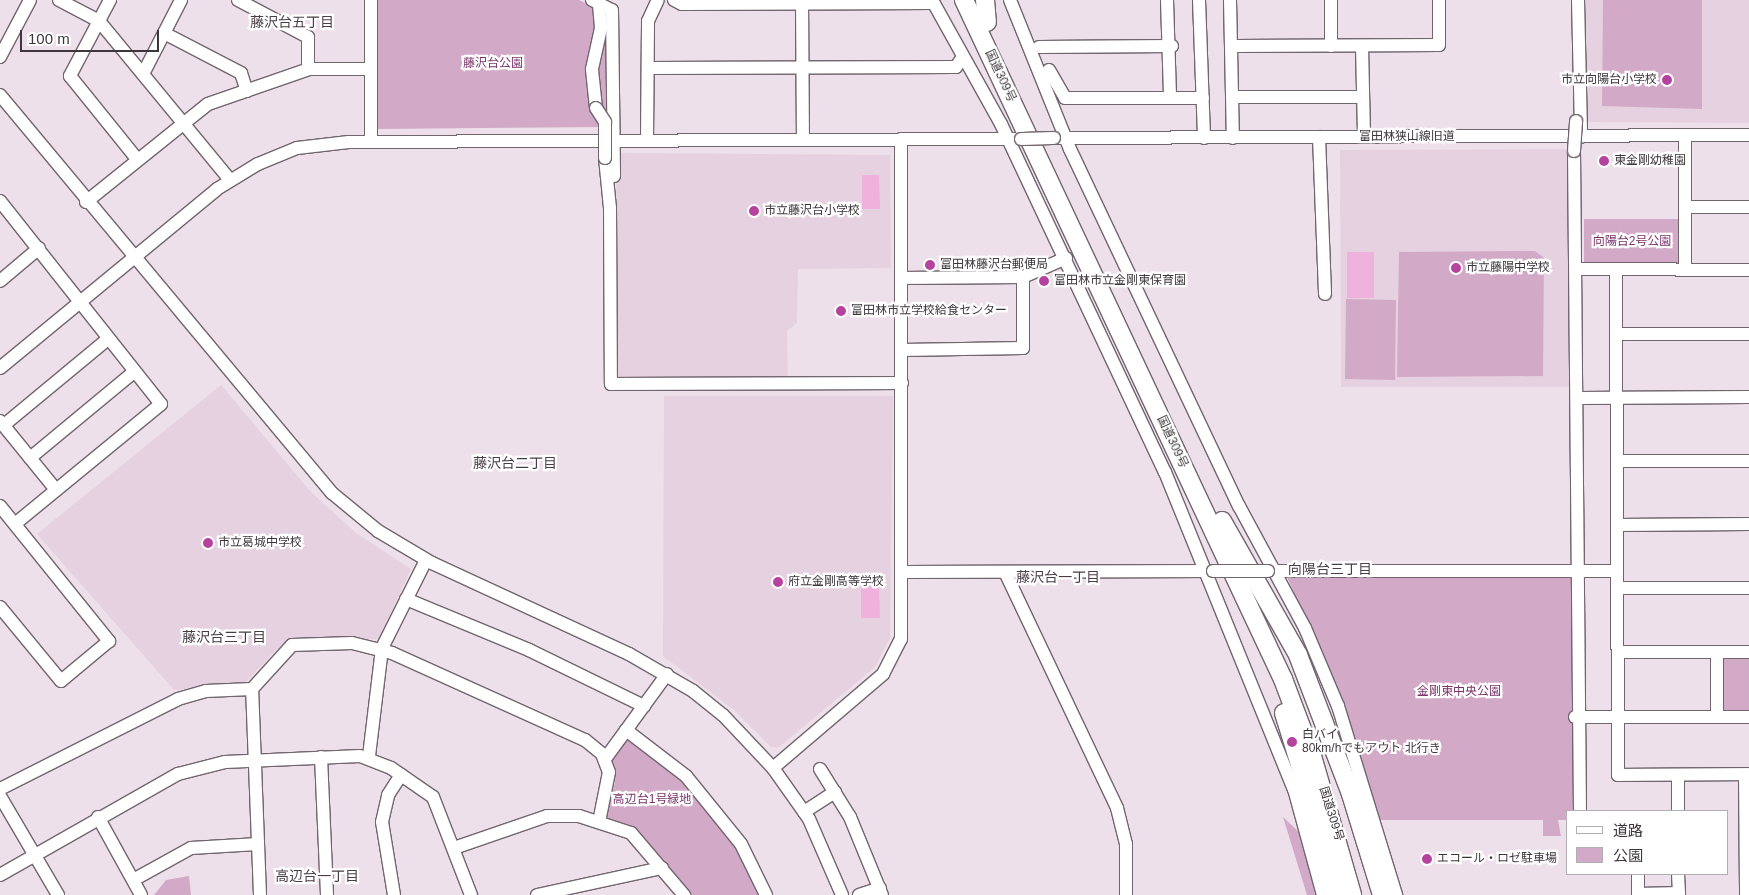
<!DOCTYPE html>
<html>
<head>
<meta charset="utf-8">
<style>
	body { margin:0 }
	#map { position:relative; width:1749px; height:895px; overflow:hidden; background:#eee0ea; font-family:Arial,"Noto Sans JP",sans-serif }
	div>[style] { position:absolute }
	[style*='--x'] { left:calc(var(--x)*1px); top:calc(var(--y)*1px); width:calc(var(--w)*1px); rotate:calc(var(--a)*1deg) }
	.built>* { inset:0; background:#e6d1e0 }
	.green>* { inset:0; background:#d2a9c6 }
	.water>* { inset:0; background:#eeb2dd }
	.roads { filter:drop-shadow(1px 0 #71656e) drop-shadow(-1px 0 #71656e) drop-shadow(0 1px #71656e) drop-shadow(0 -1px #71656e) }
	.minor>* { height:12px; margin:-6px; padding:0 6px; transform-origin:6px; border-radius:6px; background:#fff }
	.highway>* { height:18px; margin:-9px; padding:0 9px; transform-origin:9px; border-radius:9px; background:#fff }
	.bridges { filter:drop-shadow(1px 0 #71656e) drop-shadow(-1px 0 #71656e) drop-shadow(0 1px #71656e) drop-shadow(0 -1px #71656e) }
	.minor-bridge>* { height:12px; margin:-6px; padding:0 6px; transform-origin:6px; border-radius:6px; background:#fff }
	.dots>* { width:14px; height:14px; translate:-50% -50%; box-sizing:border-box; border:2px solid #fff; border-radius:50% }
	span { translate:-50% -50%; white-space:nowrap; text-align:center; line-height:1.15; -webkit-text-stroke:4.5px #fff; paint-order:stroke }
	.park-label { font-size:12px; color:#79346a }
	.street-label { font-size:12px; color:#3d373b }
	.poi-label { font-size:12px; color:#3d373b }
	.right { translate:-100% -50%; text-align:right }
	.left { translate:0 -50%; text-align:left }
	.neighbourhood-label { font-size:14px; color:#493e46 }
	.legend { position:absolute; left:1566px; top:810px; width:162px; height:65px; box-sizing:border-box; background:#fff; border:1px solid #b1afb1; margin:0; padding:6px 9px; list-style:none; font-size:15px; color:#3d373b }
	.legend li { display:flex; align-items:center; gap:10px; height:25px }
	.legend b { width:25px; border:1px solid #b1afb1 }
	.scale { position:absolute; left:20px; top:30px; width:139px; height:22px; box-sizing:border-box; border:2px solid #3d373b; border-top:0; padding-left:6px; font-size:15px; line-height:18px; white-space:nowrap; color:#3d373b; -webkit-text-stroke:4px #fff; paint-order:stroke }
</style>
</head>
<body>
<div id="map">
	<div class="built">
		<i style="clip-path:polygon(1583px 0,1749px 0,1749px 123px,1588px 122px)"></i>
		<i style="clip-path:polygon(1571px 149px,1571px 387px,1341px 387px,1340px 150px)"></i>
		<i style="clip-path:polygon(616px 153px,890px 155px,891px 268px,798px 269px,797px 323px,787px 331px,788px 380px,618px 380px)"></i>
		<i style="clip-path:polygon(221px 385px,311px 492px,356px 533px,411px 569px,379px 639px,296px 640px,278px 648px,245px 683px,174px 690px,37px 534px)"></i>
		<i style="clip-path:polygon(664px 396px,893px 396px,890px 638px,875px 667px,778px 748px,771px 747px,734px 710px,663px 656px)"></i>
	</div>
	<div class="green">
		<i style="clip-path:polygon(377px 0,579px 0,607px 14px,609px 127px,377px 129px)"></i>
		<i style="clip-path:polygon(1603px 0,1702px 0,1702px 109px,1602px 106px)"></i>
		<i style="clip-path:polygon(1584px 219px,1681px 219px,1681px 266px,1584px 266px)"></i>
		<i style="clip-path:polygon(1535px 251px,1544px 258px,1543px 376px,1397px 377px,1399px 252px)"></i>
		<i style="clip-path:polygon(1346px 299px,1396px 300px,1395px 380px,1345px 379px)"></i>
		<i style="clip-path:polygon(1287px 577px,1572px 578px,1574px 811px,1568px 811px,1568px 820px,1558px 820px,1561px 836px,1543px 836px,1543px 820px,1380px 820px,1341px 698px)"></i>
		<i style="clip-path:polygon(1720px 656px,1749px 656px,1749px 710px,1721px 710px)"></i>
		<i style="clip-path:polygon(626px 737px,684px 779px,730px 838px,760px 895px,691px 895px,642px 836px,606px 817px,615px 782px,610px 760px)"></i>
		<i style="clip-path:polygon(1283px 817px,1299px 832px,1310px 857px,1315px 895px,1307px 895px)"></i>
		<i style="clip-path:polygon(189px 876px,191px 895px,154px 895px,166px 880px)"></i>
	</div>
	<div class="water">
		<i style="clip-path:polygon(862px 175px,879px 175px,880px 209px,862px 209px)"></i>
		<i style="clip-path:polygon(1347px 252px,1374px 252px,1374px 298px,1347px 298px)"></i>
		<i style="clip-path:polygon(861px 586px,879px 586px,880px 618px,861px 618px)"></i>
	</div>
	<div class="roads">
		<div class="minor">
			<i style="--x:59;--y:0;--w:45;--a:27.7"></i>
			<i style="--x:99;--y:21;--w:206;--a:50.5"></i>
			<i style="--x:110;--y:0;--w:86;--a:117.8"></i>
			<i style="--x:70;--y:76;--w:107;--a:51.1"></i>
			<i style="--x:238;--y:0;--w:79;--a:27.9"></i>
			<i style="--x:308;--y:37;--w:32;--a:90"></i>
			<i style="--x:592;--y:0;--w:22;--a:27"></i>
			<i style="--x:612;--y:10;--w:166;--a:89.3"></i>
			<i style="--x:674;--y:0;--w:9;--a:27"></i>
			<i style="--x:682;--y:4;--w:251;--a:-0.2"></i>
			<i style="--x:802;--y:0;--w:140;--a:89.6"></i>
			<i style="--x:932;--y:0;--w:142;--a:60.9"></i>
			<i style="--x:1001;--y:124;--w:385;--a:64.8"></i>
			<i style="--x:1165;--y:472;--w:342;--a:67.9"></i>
			<i style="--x:1294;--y:789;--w:110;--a:74.7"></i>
			<i style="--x:1010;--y:0;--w:161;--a:68.1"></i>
			<i style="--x:1070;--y:149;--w:395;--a:64.7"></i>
			<i style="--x:1239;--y:506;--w:139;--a:61.6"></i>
			<i style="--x:1305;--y:628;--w:85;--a:67.1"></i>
			<i style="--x:1338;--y:706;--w:198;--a:72.9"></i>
			<i style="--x:1167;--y:0;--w:96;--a:88.2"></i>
			<i style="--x:1199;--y:0;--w:138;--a:87.9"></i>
			<i style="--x:1230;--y:0;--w:138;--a:88.8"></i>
			<i style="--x:1331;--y:0;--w:46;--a:90"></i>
			<i style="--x:1578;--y:0;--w:137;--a:88.7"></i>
			<i style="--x:164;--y:33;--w:87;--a:27.5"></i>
			<i style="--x:241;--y:73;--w:19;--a:72"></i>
			<i style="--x:1234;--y:46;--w:205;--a:-0.3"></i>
			<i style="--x:1439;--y:45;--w:45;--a:-90"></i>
			<i style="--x:1362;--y:46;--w:91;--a:88.7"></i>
			<i style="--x:1039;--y:47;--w:133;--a:-0.4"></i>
			<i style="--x:0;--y:57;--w:64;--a:-62.2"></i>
			<i style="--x:648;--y:68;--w:308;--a:-0.2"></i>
			<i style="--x:956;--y:67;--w:11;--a:-56"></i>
			<i style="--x:1049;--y:70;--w:32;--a:60"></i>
			<i style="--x:1065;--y:98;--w:138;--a:0"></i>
			<i style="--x:143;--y:74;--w:83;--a:-62.8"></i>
			<i style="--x:0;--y:95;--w:518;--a:50.17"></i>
			<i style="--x:332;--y:493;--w:60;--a:39.6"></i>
			<i style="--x:378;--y:531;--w:63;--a:30.7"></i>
			<i style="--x:432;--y:563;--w:217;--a:24.8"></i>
			<i style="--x:629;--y:654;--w:74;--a:30"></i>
			<i style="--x:693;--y:691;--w:38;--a:39"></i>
			<i style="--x:723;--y:715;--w:73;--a:46.7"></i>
			<i style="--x:773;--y:768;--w:62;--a:54.8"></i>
			<i style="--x:809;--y:819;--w:83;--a:66.5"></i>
			<i style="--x:1234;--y:97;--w:129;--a:0"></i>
			<i style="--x:596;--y:108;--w:39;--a:-96"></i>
			<i style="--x:592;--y:69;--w:42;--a:-77.6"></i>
			<i style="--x:601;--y:28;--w:24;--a:-95"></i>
			<i style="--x:1685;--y:136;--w:134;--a:90"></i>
			<i style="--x:1319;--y:137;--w:157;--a:87.8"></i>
			<i style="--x:1059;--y:138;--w:690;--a:-0.25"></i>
			<i style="--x:647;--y:140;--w:119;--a:-89.5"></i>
			<i style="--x:648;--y:21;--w:23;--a:-65"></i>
			<i style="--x:371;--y:142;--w:142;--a:-90"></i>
			<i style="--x:1574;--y:151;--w:660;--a:89.48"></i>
			<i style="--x:605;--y:158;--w:50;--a:84.3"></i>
			<i style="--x:610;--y:208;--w:176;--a:89.7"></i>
			<i style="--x:611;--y:384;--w:291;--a:-0.2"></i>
			<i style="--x:0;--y:201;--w:259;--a:51.6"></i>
			<i style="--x:161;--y:404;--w:189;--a:140.6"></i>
			<i style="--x:86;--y:202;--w:156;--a:-38.8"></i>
			<i style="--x:208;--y:104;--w:107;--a:-19.1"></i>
			<i style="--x:309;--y:69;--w:62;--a:0"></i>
			<i style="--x:1685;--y:207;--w:64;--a:0"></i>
			<i style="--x:1578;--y:269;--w:171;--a:0.3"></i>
			<i style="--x:1616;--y:271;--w:504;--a:89.77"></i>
			<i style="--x:1618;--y:775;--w:131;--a:-0.4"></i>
			<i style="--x:901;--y:278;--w:122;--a:-0.5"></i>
			<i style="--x:1023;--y:277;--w:47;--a:-23.8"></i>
			<i style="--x:0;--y:281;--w:51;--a:-40.2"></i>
			<i style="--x:1616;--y:334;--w:133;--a:0"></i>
			<i style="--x:902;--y:350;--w:121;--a:-0.9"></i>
			<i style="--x:1023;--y:348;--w:71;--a:-90"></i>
			<i style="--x:0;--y:368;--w:281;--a:-39.5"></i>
			<i style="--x:217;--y:189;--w:48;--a:-31.4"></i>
			<i style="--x:258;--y:164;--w:42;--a:-22.3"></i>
			<i style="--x:297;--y:148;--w:52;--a:-6.6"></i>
			<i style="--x:349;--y:142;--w:672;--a:-0.26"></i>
			<i style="--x:1579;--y:398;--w:170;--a:-0.3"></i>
			<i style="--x:0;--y:421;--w:89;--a:50.9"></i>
			<i style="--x:4;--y:425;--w:135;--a:-39.6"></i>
			<i style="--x:30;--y:458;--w:135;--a:-39.6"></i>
			<i style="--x:1617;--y:461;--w:132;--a:0"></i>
			<i style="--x:0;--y:506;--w:174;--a:51.1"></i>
			<i style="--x:109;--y:641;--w:62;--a:140.2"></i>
			<i style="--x:61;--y:681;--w:96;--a:-129.5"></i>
			<i style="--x:1617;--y:525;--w:132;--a:-0.4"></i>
			<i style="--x:1270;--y:571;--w:347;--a:0"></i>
			<i style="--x:903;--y:572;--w:308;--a:-0.2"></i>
			<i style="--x:1005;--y:572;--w:261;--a:64.6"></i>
			<i style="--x:1117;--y:808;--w:37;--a:76"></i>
			<i style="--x:1126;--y:844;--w:51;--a:90"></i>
			<i style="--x:1617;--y:588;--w:132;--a:0"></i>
			<i style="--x:406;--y:599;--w:133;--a:22.5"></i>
			<i style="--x:529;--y:650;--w:128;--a:26"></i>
			<i style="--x:1618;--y:652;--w:131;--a:0"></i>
			<i style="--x:1717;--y:652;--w:65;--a:90"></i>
			<i style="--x:1575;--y:717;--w:174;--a:0"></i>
			<i style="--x:626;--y:730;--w:76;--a:37.5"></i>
			<i style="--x:686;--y:776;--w:87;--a:51"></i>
			<i style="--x:741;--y:844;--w:57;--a:63.9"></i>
			<i style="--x:369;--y:756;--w:109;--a:-83.1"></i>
			<i style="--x:382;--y:648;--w:98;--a:-63.4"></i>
			<i style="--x:321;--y:757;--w:138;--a:87.5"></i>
			<i style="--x:605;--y:759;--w:105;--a:-53.9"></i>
			<i style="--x:773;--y:768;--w:145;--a:-40.5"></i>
			<i style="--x:883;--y:674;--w:39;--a:-63"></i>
			<i style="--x:901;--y:639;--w:500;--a:-90"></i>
			<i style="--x:820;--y:769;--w:57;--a:58"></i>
			<i style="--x:850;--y:817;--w:84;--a:67.7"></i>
			<i style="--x:1678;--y:775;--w:36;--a:90"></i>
			<i style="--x:1745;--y:775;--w:120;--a:89.5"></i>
			<i style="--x:0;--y:789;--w:199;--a:-26.8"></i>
			<i style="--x:178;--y:699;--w:29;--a:-16"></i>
			<i style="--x:206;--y:691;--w:46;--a:-2.5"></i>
			<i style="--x:0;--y:796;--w:115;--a:59.6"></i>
			<i style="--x:804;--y:812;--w:37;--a:-33"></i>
			<i style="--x:98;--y:817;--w:89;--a:61.1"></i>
			<i style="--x:454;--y:848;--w:98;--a:-19"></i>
			<i style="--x:547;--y:816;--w:32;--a:0"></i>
			<i style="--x:579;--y:816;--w:55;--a:18.1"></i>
			<i style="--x:631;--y:833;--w:82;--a:49.5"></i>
			<i style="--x:1638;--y:874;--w:21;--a:90"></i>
			<i style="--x:1678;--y:874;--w:21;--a:87"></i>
			<i style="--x:0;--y:875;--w:205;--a:-29.6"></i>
			<i style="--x:178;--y:774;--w:49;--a:-14.3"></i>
			<i style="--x:225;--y:762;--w:135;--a:-2.5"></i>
			<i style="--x:360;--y:756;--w:33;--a:21"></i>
			<i style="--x:391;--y:768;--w:51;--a:34.6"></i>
			<i style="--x:433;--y:797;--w:105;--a:68.8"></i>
			<i style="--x:135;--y:879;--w:64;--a:-29"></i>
			<i style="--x:191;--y:848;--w:67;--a:-3.4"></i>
			<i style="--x:1638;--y:894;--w:41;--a:-1.4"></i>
			<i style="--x:260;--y:895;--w:206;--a:-92.2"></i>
			<i style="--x:252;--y:689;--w:59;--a:-47.7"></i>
			<i style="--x:292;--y:645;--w:60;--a:-1.9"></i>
			<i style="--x:352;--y:643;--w:41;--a:14"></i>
			<i style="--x:392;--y:653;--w:212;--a:24.3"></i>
			<i style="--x:585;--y:740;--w:22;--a:39"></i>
			<i style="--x:602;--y:754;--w:19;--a:69"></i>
			<i style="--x:609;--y:772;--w:51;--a:101.3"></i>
			<i style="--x:394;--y:895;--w:74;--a:-99.3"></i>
			<i style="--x:382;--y:822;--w:28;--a:-77"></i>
			<i style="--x:388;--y:795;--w:24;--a:-57"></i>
			<i style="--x:537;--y:895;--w:128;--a:-12.2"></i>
			<i style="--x:859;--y:895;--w:22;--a:-18"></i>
		</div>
		<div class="highway">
			<i style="--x:964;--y:0;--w:750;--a:64.84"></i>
			<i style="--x:1283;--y:679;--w:82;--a:69.4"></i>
			<i style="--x:1312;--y:756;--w:145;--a:73.9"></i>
			<i style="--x:985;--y:0;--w:22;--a:85"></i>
			<i style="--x:1222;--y:521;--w:154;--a:60.4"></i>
			<i style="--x:1298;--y:655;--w:149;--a:69.1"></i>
			<i style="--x:1351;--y:794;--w:106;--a:72.9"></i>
			<i style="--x:1284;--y:713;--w:118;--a:72.8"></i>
			<i style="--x:1319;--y:826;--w:71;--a:76.9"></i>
		</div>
	</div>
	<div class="bridges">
		<div class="minor-bridge">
			<i style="--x:596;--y:108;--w:17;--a:57"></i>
			<i style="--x:605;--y:122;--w:36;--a:90"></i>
			<i style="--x:1021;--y:139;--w:33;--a:-2"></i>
			<i style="--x:1574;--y:151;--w:30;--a:-86"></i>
			<i style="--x:1213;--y:571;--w:55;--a:0"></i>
		</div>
	</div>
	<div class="dots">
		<i style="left:1667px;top:80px;background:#b5439e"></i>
		<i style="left:1604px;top:161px;background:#b5439e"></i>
		<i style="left:754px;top:211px;background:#b5439e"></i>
		<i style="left:930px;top:265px;background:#b5439e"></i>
		<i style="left:1456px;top:268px;background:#b5439e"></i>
		<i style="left:1044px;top:281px;background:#b5439e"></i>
		<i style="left:841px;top:311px;background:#b5439e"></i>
		<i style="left:208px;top:543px;background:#b5439e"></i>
		<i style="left:778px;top:582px;background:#b5439e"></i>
		<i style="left:1292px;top:742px;background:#b5439e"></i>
		<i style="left:1427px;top:859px;background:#b5439e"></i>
	</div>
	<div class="park-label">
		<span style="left:493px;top:64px">藤沢台公園</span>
		<span style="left:1632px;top:242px">向陽台2号公園</span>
		<span style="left:1459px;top:692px">金剛東中央公園</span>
		<span style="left:652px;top:800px">高辺台1号緑地</span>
	</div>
	<div class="street-label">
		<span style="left:1000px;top:76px;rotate:65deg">国道309号</span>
		<span style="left:1407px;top:137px">富田林狭山線旧道</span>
		<span style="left:1172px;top:442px;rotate:65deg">国道309号</span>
		<span style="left:1331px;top:814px;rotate:73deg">国道309号</span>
	</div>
	<div class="poi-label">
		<span class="right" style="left:1657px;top:80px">市立向陽台小学校</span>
		<span class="left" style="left:1614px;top:161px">東金剛幼稚園</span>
		<span class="left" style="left:764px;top:211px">市立藤沢台小学校</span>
		<span class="left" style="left:940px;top:265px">富田林藤沢台郵便局</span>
		<span class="left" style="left:1466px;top:268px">市立藤陽中学校</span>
		<span class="left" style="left:1054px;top:281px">富田林市立金剛東保育園</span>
		<span class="left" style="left:851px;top:311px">富田林市立学校給食センター</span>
		<span class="left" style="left:218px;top:543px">市立葛城中学校</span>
		<span class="left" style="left:788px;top:582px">府立金剛高等学校</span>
		<span class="left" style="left:1302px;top:742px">白バイ<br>80km/hでもアウト 北行き</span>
		<span class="left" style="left:1437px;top:859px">エコール・ロゼ駐車場</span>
	</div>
	<div class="neighbourhood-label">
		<span style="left:292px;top:22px">藤沢台五丁目</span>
		<span style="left:515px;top:463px">藤沢台二丁目</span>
		<span style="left:1330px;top:569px">向陽台三丁目</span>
		<span style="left:1058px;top:577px">藤沢台一丁目</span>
		<span style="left:224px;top:637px">藤沢台三丁目</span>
		<span style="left:317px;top:876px">高辺台一丁目</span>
	</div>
	<ul class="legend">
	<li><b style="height:6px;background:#fff"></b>道路</li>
	<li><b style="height:14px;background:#d2a9c6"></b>公園</li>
	</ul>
	<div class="scale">100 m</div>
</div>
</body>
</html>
